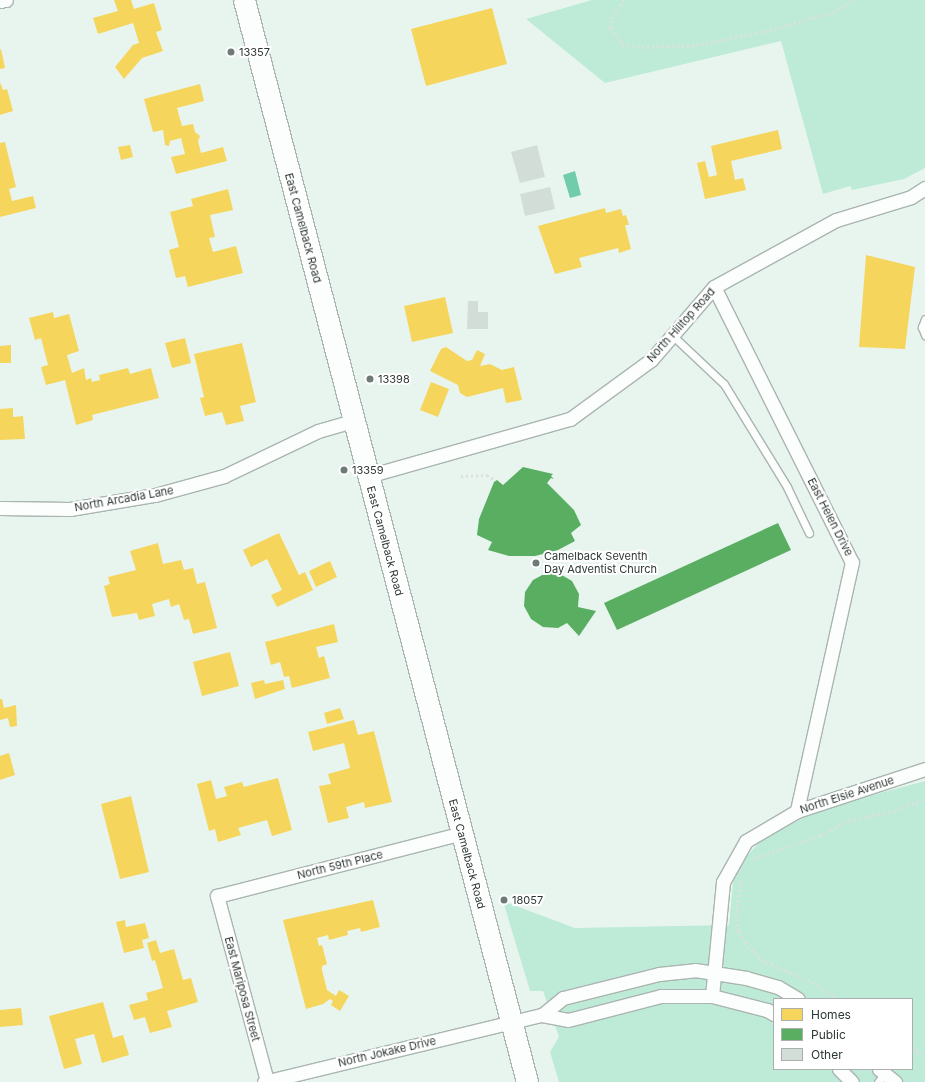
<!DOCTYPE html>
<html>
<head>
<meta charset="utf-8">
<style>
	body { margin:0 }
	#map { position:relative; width:925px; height:1082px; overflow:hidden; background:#e8f5ef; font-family:Inter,sans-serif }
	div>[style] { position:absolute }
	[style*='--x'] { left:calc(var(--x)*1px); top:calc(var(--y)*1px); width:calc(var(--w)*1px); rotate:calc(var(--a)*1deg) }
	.green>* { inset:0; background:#beebd7 }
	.water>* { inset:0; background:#71ccab }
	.homes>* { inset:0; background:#f6d55c }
	.public>* { inset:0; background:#5aae61 }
	.building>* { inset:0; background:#d2ddd8 }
	.path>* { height:2.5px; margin-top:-1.25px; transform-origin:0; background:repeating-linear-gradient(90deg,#dce0de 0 2px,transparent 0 5px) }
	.roads { filter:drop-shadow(1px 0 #aab5b0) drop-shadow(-1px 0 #aab5b0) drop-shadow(0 1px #aab5b0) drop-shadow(0 -1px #aab5b0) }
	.service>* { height:7px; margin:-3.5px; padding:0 3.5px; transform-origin:3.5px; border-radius:3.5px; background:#fcfefd }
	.minor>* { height:13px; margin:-6.5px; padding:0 6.5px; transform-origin:6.5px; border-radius:6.5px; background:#fcfefd }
	.primary>* { height:21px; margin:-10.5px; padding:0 10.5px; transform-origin:10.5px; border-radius:10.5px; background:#fcfefd }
	.dots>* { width:11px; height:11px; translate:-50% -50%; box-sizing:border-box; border:2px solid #fff; border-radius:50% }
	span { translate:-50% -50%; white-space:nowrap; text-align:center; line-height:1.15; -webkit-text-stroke:4px #fff; paint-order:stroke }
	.poi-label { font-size:11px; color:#2d3733 }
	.left { translate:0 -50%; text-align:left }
	.street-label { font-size:11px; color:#2d3733 }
	.legend { position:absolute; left:773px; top:998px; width:140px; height:72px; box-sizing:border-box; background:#fff; border:1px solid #abafad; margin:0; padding:5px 7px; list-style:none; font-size:12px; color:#2d3733 }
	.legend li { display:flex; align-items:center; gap:8px; height:20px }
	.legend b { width:20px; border:1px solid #abafad }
</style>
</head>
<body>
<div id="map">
	<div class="green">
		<i style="clip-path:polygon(592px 0,925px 0,925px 168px,904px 179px,852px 190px,850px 186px,823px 194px,781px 41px,605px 83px,526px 19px)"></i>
		<i style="clip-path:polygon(evenodd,925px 781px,925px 1082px,559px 1082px,550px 1052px,559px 1037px,543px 991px,530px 991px,503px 901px,575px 928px,729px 925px,733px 883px,738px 867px,760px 841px,803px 818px,847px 802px,925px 781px,774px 999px,912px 999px,912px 1069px,774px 1069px,774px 999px)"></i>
	</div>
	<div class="water">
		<i style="clip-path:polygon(575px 171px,581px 195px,570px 198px,563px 175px)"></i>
	</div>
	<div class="homes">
		<i style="clip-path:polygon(114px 0,131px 0,134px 9px,154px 3px,162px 30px,156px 32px,163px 51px,142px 58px,124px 79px,115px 67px,133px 45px,139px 43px,133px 23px,98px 34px,93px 18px,118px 11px)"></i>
		<i style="clip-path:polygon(492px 8px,507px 64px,426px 86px,411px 29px)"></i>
		<i style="clip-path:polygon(1px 49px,5px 68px,0 69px,0 50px)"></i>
		<i style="clip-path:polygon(0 82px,3px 90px,7px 89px,13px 111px,0 115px)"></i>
		<i style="clip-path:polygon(200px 84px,204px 101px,177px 108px,182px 126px,193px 124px,195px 132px,200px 136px,198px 141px,201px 153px,223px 147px,227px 161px,176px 174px,171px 157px,185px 154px,181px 138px,170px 141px,169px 146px,165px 145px,163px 130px,153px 132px,144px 99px)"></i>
		<i style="clip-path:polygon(778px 130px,782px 149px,731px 161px,735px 180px,743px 178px,746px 190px,705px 199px,697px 163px,705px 161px,709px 177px,717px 175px,711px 146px)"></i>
		<i style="clip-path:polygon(5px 142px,16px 187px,9px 189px,12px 201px,33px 196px,36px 208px,0 217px,0 143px)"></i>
		<i style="clip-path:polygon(130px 145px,133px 157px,121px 160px,118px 147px)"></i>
		<i style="clip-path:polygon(228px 189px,233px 210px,210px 215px,215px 237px,209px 238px,213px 252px,236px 246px,243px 273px,188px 287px,185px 276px,176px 278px,169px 250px,179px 247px,170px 212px,193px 206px,191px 199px)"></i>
		<i style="clip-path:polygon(605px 208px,606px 213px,621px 209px,623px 216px,626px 215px,629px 225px,625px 225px,631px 249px,619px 253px,618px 248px,579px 258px,582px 267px,555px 274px,538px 226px)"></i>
		<i style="clip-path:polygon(866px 255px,915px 267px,905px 349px,859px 347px)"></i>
		<i style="clip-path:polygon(445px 297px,453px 333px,412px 342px,404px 306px)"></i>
		<i style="clip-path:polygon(53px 312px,54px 318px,69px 314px,79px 351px,67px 355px,72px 373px,84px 368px,86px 380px,91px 378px,92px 382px,100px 380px,99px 375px,128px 368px,130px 374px,151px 368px,159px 398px,92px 415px,93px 420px,76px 425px,65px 380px,46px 385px,41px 367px,48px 365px,41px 338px,35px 340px,29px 318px)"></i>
		<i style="clip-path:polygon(185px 338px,191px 363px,172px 368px,165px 343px)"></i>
		<i style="clip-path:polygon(242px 343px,256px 402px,240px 406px,244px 421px,226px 425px,222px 412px,205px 416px,200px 398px,204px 397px,194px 354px)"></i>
		<i style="clip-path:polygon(11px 345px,11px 363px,0 363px,0 346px)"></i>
		<i style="clip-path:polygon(446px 347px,467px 361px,472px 360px,477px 350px,485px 354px,480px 366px,490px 364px,502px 370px,514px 367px,522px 400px,506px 403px,503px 388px,467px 397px,460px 393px,458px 385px,430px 371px,441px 349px)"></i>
		<i style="clip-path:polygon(431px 382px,449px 389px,438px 417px,420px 410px)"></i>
		<i style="clip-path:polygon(13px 408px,13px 417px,23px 416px,25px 439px,0 440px,0 409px)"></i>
		<i style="clip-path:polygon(279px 533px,299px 575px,305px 572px,313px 590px,277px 607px,271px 595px,282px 590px,267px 559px,251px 567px,243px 550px)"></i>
		<i style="clip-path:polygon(158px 543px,163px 564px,181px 560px,184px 570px,193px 568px,197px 584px,205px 582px,217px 628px,193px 634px,189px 619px,184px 620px,179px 604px,171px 607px,169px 599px,152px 604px,155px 616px,139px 620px,137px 613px,112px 617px,104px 586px,110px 584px,108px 577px,136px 570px,130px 551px)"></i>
		<i style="clip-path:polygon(330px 561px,337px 577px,316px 587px,309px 571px)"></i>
		<i style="clip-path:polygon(334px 624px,338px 642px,316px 647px,319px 658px,324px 656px,330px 678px,292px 688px,289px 676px,284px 677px,280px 662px,271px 665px,265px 642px)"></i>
		<i style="clip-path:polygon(230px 652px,239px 686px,202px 696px,193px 662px)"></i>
		<i style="clip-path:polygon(264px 680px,265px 684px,283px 680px,285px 689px,255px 699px,251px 683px)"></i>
		<i style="clip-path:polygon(0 699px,2px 699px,4px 708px,16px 705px,17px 726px,10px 727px,8px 718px,0 720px)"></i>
		<i style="clip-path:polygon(340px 708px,344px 719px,327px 724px,324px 713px)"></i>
		<i style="clip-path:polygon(354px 720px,358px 735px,374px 731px,392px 802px,365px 808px,364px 802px,346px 807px,349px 818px,328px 823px,319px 786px,331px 784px,328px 774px,350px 768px,344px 743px,313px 751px,308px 732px)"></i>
		<i style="clip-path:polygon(9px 753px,15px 775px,0 780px,0 756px)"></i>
		<i style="clip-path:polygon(278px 778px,292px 830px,272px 836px,267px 820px,238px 828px,241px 835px,218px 842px,215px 829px,209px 831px,197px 784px,211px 780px,216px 799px,227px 796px,224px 787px,242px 782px,244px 787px)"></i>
		<i style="clip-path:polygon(131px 796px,149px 872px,120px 879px,101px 804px)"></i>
		<i style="clip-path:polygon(373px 900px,380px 927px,361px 932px,360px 928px,347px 931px,348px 935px,329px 940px,328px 935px,317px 938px,319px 946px,322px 945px,327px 964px,322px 966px,322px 970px,327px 990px,336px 996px,339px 990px,349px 996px,340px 1011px,331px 1005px,333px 1001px,330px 999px,323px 1004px,306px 1009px,283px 920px)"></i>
		<i style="clip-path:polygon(125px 920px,126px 927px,145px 923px,149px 938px,142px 940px,144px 948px,124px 953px,116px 922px)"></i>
		<i style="clip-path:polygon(156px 940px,160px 953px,174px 949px,183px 980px,191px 978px,198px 1002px,167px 1011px,172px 1027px,150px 1033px,145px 1017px,134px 1020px,129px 1005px,148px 1000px,146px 993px,163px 988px,155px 960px,152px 961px,147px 943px)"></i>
		<i style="clip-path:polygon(103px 1002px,113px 1038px,123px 1035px,129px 1055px,102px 1063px,94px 1034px,75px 1039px,82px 1064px,64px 1069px,49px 1016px)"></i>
		<i style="clip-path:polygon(21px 1008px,23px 1025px,0 1027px,0 1010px)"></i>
	</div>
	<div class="public">
		<i style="clip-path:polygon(523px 467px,553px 474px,551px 476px,554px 479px,551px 478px,547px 483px,574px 510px,581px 525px,571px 533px,575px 541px,558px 550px,535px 556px,509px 556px,488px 550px,492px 542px,477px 535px,479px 519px,494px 482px,497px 480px,503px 485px)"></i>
		<i style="clip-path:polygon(778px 523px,791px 550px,617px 630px,604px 603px)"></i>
		<i style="clip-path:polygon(546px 573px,560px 574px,572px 581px,579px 594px,578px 607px,596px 611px,579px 636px,567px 623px,558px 628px,543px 627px,531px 619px,524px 606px,525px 592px,533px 580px)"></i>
	</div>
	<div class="building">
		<i style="clip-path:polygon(537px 145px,545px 177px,520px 183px,511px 152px)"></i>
		<i style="clip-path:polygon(550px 187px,555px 209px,525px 216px,520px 194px)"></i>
		<i style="clip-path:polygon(468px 301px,478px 301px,478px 312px,488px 312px,488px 329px,467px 329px)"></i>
	</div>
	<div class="path">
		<i style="--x:624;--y:0;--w:25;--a:122"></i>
		<i style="--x:611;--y:21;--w:7;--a:90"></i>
		<i style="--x:611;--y:28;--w:19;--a:55"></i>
		<i style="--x:622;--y:44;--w:15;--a:11"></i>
		<i style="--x:637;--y:47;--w:59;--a:-1.9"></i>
		<i style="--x:696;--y:45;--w:76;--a:-11.5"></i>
		<i style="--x:770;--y:30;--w:66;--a:-15.9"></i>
		<i style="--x:833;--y:12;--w:26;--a:-28"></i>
		<i style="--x:461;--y:476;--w:26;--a:-2"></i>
		<i style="--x:487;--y:475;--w:9;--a:32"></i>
		<i style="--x:753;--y:859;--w:72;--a:-19.4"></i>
		<i style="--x:821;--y:835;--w:31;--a:-27"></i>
		<i style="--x:849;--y:821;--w:45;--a:-12.8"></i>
		<i style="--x:893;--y:811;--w:34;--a:-21"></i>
		<i style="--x:741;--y:880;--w:39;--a:97"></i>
		<i style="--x:736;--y:919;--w:12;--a:76"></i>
		<i style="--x:739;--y:931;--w:13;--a:61"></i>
		<i style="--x:745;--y:942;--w:25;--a:47"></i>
		<i style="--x:762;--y:960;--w:55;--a:23.7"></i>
		<i style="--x:812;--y:982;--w:30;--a:34"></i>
		<i style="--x:912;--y:1048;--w:15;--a:28"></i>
	</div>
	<div class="roads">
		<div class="service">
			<i style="--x:925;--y:319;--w:9;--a:111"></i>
			<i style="--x:922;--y:327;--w:9;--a:69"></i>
			<i style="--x:672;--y:335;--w:71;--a:43.3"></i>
			<i style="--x:724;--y:384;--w:121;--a:58.5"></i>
			<i style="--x:787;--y:487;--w:51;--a:64.4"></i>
			<i style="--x:878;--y:1082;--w:10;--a:-53"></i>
		</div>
		<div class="minor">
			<i style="--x:0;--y:1;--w:6;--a:-9"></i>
			<i style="--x:714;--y:287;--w:308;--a:63.4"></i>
			<i style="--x:852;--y:562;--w:255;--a:102.5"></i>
			<i style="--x:368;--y:476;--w:210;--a:-15.8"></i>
			<i style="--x:570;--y:419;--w:100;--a:-36.1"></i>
			<i style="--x:651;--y:360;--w:96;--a:-49.2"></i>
			<i style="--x:714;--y:287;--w:139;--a:-28.8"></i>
			<i style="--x:836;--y:220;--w:78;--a:-17"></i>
			<i style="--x:911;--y:197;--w:17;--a:-33"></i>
			<i style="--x:0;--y:508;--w:70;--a:0.8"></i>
			<i style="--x:70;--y:509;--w:86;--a:-9.4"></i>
			<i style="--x:155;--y:495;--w:72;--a:-15.4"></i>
			<i style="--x:224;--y:476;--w:104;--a:-25.6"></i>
			<i style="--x:318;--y:431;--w:37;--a:-16"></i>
			<i style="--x:712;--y:996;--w:115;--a:-84.5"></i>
			<i style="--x:723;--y:882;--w:47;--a:-60.7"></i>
			<i style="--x:746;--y:841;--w:59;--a:-30.5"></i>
			<i style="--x:797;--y:811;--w:135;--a:-18.2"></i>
			<i style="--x:542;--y:1015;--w:27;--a:-39"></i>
			<i style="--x:563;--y:998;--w:99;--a:-14"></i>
			<i style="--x:659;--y:974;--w:36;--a:-6"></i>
			<i style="--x:695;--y:970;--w:52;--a:8.9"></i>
			<i style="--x:746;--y:978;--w:33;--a:16"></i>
			<i style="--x:778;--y:987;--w:23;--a:31"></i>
			<i style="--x:839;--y:1069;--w:18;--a:45"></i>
			<i style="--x:879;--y:1069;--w:21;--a:39"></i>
			<i style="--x:267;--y:1081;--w:192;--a:-105.1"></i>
			<i style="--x:217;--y:896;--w:253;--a:-14.4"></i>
			<i style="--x:264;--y:1082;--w:286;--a:-13.6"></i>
			<i style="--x:542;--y:1015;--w:26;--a:11"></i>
			<i style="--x:568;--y:1020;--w:96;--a:-14.5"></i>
			<i style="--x:661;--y:996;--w:51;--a:0"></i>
			<i style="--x:712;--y:996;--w:57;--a:14.3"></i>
			<i style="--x:767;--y:1010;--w:8;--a:30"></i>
		</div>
		<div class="primary">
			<i style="--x:244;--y:0;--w:1118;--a:75.34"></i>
		</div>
	</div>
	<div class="dots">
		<i style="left:231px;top:52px;background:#6e7a75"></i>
		<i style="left:370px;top:379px;background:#6e7a75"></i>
		<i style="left:344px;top:470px;background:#6e7a75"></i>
		<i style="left:536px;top:563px;background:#6e7a75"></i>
		<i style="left:504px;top:900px;background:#6e7a75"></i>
	</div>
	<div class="poi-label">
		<span class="left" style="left:239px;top:52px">13357</span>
		<span class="left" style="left:378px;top:379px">13398</span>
		<span class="left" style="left:352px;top:470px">13359</span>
		<span class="left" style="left:544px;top:563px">Camelback Seventh<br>Day Adventist Church</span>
		<span class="left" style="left:512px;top:900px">18057</span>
	</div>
	<div class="street-label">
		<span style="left:303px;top:228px;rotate:75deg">East Camelback Road</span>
		<span style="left:681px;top:325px;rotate:-48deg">North Hilltop Road</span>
		<span style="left:124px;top:499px;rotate:-10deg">North Arcadia Lane</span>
		<span style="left:830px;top:517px;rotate:63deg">East Helen Drive</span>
		<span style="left:385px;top:541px;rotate:75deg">East Camelback Road</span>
		<span style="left:847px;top:795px;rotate:-18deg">North Elsie Avenue</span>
		<span style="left:467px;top:854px;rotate:75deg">East Camelback Road</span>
		<span style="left:340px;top:865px;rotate:-14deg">North 59th Place</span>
		<span style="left:242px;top:989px;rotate:75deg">East Mariposa Street</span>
		<span style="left:387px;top:1052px;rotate:-13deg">North Jokake Drive</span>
	</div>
	<ul class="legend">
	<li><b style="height:11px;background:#f6d55c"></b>Homes</li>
	<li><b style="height:11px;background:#5aae61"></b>Public</li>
	<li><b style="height:11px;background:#d2ddd8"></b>Other</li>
	</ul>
</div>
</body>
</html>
